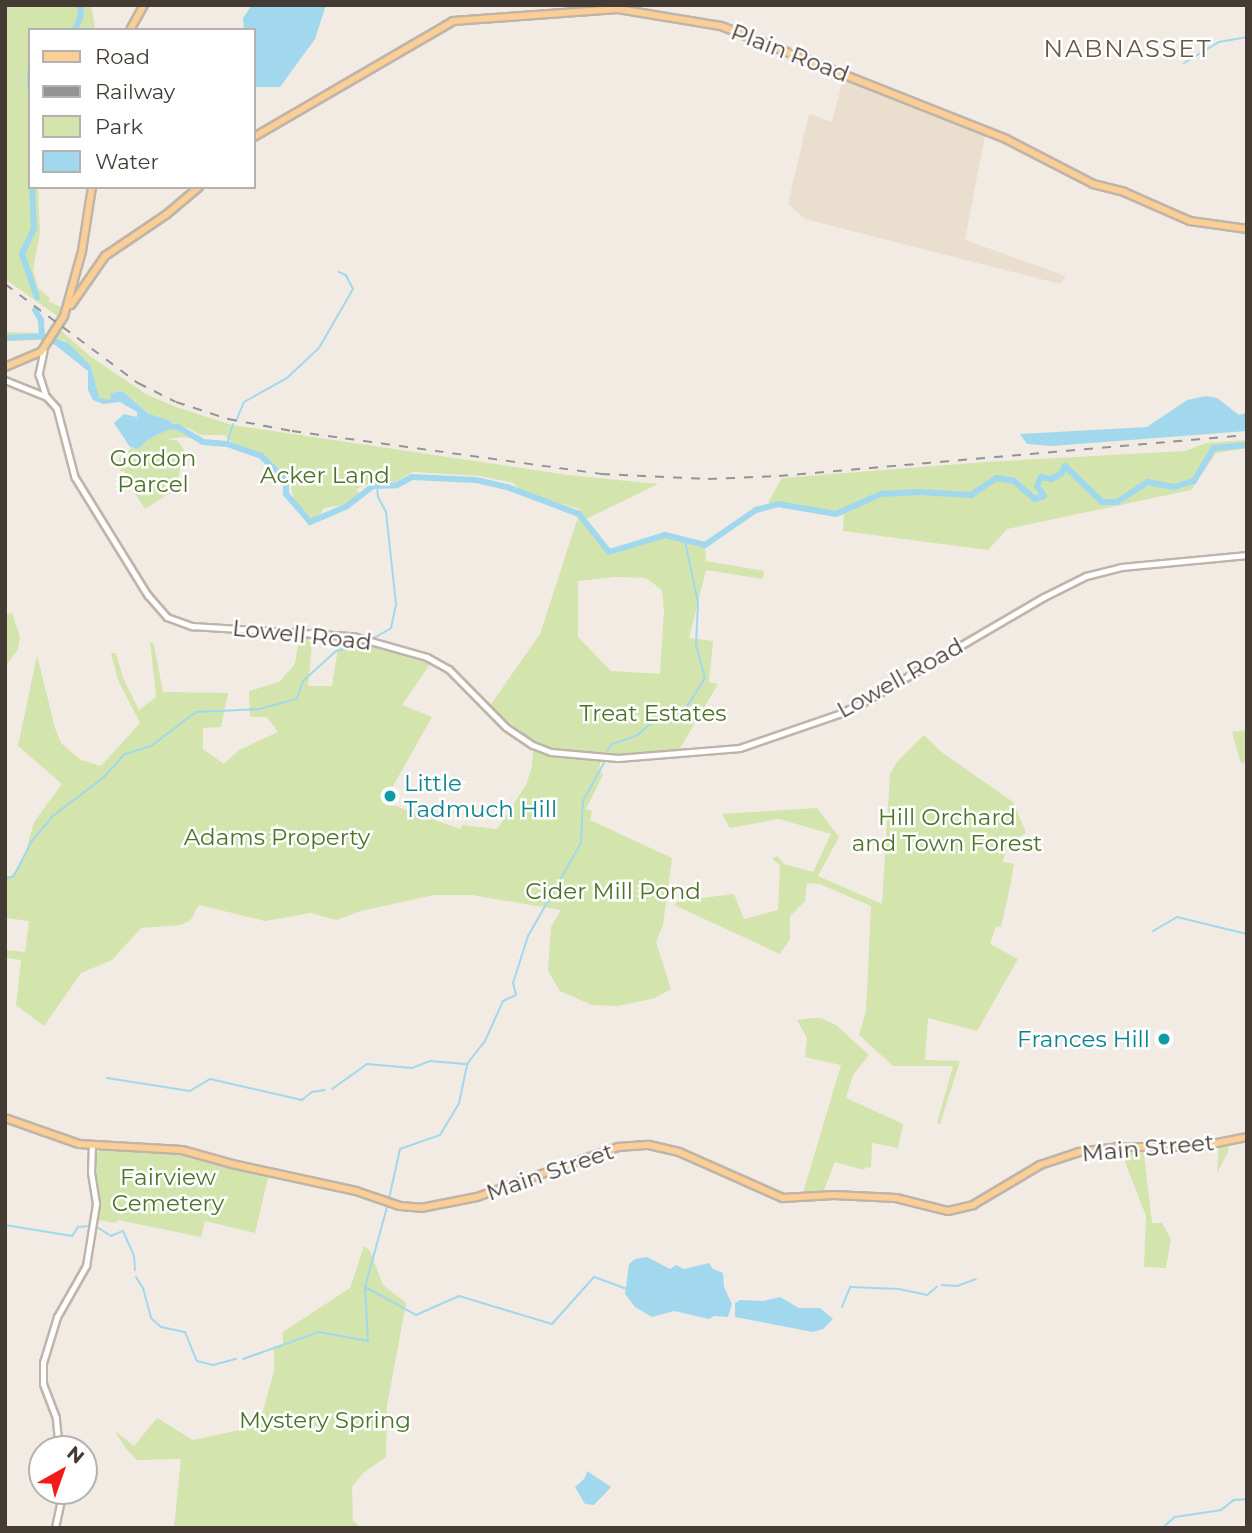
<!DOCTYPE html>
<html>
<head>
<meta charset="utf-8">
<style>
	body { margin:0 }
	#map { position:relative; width:1252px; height:1533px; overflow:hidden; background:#f1ebe4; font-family:Montserrat,sans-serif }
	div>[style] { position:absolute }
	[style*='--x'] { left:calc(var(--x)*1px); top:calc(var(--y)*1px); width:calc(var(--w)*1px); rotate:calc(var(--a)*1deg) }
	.education>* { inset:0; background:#eadece }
	.green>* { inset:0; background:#d3e4ad }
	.water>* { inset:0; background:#a1d8ed }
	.stream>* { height:2px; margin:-1px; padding:0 1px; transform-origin:1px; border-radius:1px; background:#a1d8ed }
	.river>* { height:6px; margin:-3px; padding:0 3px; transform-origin:3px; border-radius:3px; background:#a1d8ed }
	.roads { filter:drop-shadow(2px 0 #bfb4aa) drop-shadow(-2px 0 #bfb4aa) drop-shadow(0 2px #bfb4aa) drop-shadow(0 -2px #bfb4aa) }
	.minor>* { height:4.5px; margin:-2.25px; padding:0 2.25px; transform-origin:2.25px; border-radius:2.25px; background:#fff }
	.major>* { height:6px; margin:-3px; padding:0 3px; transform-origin:3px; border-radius:3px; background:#face94 }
	.rail>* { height:2px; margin-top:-1px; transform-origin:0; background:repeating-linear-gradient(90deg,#939393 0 9px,transparent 0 18px) }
	.dots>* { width:19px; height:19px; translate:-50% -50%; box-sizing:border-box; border:4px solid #fff; border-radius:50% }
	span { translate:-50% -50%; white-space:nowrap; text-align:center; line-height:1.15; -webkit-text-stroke:5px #fff; paint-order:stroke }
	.street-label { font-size:23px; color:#433b34 }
	.park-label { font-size:23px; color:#4f722a }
	.culture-label { font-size:23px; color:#0d838f }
	.left { translate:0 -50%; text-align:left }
	.right { translate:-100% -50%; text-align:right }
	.neighbourhood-label { font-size:24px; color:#65574c; letter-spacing:2px }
	.frame { position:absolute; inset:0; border:7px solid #433b34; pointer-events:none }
	.legend { position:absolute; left:28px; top:28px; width:228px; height:161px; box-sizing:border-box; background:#fff; border:2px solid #b4b1ae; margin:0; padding:9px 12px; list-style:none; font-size:21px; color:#433b34 }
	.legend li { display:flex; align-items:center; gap:14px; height:35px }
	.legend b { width:35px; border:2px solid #b4b1ae }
	.north { position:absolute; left:28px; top:1435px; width:70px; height:70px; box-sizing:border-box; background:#fff; border:2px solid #b4b1ae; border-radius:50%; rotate:40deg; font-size:19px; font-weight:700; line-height:28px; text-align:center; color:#433b34 }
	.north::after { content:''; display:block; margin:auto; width:24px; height:32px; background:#f11c1a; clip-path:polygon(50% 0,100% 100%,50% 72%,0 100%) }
</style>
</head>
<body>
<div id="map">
	<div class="education">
		<i style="clip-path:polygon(843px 78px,985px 135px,965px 240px,1066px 276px,1060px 284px,805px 219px,788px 204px,809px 114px,832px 122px)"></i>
	</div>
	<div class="green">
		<i style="clip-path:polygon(5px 5px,91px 5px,95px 28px,30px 30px,30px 187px,38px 187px,40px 232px,33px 270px,38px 288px,50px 298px,48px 301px,63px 308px,60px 318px,5px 279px)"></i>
		<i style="clip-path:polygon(60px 330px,91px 357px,146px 394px,176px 407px,232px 425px,568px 475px,658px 484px,586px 519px,579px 509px,519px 491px,514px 483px,480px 476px,413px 472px,395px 482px,383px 480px,358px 488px,357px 492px,362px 493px,361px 496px,344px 505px,324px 508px,319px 516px,312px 518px,293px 499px,290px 477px,261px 453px,236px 446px,224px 435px,200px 435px,188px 428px,152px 416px,122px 391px,111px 393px,110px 400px,101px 400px,96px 394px,92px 368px,65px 341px,55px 338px)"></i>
		<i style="clip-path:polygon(5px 332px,36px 333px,46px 340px,5px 341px)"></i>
		<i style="clip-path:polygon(172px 427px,196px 440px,185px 437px,168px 439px,178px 441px,184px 450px,176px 489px,145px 509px,119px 468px,119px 457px,132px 448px,138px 449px,149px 439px)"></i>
		<i style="clip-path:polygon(1247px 440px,1247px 448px,1216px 453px,1191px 490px,1007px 529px,988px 550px,843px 531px,844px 510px,836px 514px,768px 503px,782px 478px,986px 462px,1185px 451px,1206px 443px)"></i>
		<i style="clip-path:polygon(evenodd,579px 514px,610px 551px,665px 535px,705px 545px,706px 561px,764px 571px,763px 579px,706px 570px,689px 638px,713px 641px,709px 682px,718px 684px,679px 750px,619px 754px,551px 748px,535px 742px,489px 707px,540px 634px,579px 514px,616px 577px,646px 578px,662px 590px,664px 611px,660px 674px,611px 671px,578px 637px,578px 581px,616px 577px)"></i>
		<i style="clip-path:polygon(12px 613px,20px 637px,18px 649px,5px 667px,5px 615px)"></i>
		<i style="clip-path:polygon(300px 632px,313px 633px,308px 686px,332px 686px,340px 635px,430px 664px,402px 705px,432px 717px,384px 802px,460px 829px,462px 825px,497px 829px,526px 785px,532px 767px,533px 750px,551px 756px,601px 759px,599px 769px,603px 775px,586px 809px,592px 811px,590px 820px,672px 858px,663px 925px,656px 942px,671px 989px,655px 998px,618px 1006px,592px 1005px,560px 991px,548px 971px,551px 927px,561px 910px,472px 895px,434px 895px,361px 911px,336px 920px,311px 913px,265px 921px,199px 905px,190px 921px,180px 925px,141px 928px,112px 960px,81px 973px,44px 1026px,16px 1005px,21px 960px,5px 958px,5px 950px,25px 952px,29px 921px,5px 918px,5px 876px,11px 876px,15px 871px,26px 851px,34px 822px,62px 784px,18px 746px,37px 655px,55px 728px,61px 743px,81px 760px,101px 766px,140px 723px,118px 680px,111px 653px,116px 653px,123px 678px,139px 710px,156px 697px,150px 641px,154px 645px,163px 692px,228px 693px,221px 727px,203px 728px,203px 749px,224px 764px,239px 750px,278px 732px,267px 717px,250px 717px,249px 691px,279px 682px,295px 664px)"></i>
		<i style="clip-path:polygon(1247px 730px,1247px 762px,1241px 764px,1232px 732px)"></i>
		<i style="clip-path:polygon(924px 735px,940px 751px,1013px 802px,1026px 833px,1007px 844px,1003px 862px,1014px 864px,1010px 887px,1001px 927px,996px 926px,990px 944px,1018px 959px,977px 1031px,928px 1018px,925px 1060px,960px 1061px,940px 1124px,937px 1123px,953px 1066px,893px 1066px,859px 1035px,866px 1011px,871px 906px,820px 884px,807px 883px,805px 901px,790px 916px,790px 939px,780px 954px,674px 905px,678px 901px,734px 894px,744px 919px,778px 910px,780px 865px,772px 859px,777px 856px,784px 864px,813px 872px,831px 834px,779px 819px,730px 828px,722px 814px,817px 808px,839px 837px,818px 876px,882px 904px,890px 774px,897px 762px)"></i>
		<i style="clip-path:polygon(811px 1018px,821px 1018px,836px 1025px,869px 1055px,853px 1075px,846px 1098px,903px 1124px,898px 1148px,872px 1143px,871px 1168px,866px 1167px,864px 1170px,835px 1162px,823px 1192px,803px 1193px,841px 1065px,805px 1057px,807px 1038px,797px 1020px)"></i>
		<i style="clip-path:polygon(1229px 1137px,1228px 1152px,1217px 1173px,1219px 1146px,1182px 1148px,1144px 1156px,1152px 1223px,1162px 1223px,1171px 1239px,1166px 1268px,1144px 1267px,1146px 1216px,1123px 1157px,1125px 1143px)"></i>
		<i style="clip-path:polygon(157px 1149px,269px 1174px,255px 1233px,205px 1221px,201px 1237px,118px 1220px,115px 1223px,98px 1220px,96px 1154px,100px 1150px)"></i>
		<i style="clip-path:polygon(364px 1246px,370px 1251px,383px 1285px,406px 1303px,387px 1406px,386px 1457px,363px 1473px,352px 1487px,353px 1521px,362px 1528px,174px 1528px,181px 1459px,137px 1460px,127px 1450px,114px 1430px,134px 1446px,157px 1418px,193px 1440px,259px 1426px,274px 1371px,274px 1346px,283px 1346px,283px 1332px,350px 1288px)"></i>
	</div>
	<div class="water">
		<i style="clip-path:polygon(252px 5px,326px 5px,315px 39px,280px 87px,254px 87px,254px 30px,244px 30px,243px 18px)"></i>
		<i style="clip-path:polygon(57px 339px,68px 343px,91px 366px,99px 398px,110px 400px,111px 393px,122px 391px,149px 414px,171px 421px,173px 427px,149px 439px,138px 449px,130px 447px,114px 423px,124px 414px,137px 417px,137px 412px,120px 402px,103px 404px,93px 400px,88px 390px,88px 371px,54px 344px)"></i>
		<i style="clip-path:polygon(1206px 396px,1217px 398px,1239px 415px,1247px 413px,1247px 431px,1052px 446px,1027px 444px,1020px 434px,1147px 427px,1187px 400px)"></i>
		<i style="clip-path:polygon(647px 1257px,670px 1269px,676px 1265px,684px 1269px,709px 1263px,713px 1269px,723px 1273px,724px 1287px,732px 1304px,728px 1317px,714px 1316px,709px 1319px,674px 1311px,652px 1317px,635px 1307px,625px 1294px,629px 1264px,635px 1259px)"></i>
		<i style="clip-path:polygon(780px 1297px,799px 1308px,820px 1308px,833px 1319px,823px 1329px,813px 1332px,735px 1317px,735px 1303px,740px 1300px,763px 1301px)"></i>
		<i style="clip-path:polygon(587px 1471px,611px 1487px,594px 1505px,585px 1504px,575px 1487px,585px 1478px)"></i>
	</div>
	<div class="stream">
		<i style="--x:1184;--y:63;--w:41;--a:-31"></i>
		<i style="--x:1219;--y:42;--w:28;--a:-10"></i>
		<i style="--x:237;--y:419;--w:18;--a:-68"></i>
		<i style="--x:244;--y:402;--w:49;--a:-29.2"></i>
		<i style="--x:287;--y:378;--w:44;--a:-43.2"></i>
		<i style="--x:319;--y:348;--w:68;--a:-60"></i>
		<i style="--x:353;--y:289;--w:16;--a:-117"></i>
		<i style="--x:346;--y:275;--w:8;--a:-157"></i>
		<i style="--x:227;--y:444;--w:21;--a:-73"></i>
		<i style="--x:374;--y:638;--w:20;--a:-30"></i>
		<i style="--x:391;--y:628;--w:25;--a:-78"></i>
		<i style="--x:396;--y:604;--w:93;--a:-96.2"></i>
		<i style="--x:386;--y:512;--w:17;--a:-118"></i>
		<i style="--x:378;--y:497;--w:12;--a:-95"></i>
		<i style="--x:607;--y:751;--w:9;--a:-54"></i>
		<i style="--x:612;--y:744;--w:28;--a:-19"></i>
		<i style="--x:638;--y:735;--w:16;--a:-43"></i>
		<i style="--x:650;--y:724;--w:18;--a:-19"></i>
		<i style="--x:667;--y:718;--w:11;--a:15"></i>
		<i style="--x:678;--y:721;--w:51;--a:-57.9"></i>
		<i style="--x:705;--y:678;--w:34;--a:-105"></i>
		<i style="--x:696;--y:645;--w:42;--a:-87.3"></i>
		<i style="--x:698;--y:603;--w:63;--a:-101.8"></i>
		<i style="--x:5;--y:879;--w:9;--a:-18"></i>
		<i style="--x:14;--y:876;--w:38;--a:-63"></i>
		<i style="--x:31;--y:842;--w:35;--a:-50"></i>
		<i style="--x:54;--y:815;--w:63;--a:-37.2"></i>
		<i style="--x:104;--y:777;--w:31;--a:-48"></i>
		<i style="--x:125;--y:754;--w:27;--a:-17"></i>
		<i style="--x:151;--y:746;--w:56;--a:-37.1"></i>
		<i style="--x:196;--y:712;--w:63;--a:-2.7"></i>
		<i style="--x:259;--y:709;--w:39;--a:-15"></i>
		<i style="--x:297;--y:699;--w:19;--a:-72"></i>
		<i style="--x:303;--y:681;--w:45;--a:-42.3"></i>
		<i style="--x:336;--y:651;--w:35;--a:-13"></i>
		<i style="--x:1153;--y:931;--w:28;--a:-30"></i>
		<i style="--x:1177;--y:917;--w:72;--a:13.7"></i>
		<i style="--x:107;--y:1078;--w:84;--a:8.9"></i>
		<i style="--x:190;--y:1091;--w:23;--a:-31"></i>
		<i style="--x:210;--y:1079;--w:94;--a:12.9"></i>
		<i style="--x:302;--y:1100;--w:13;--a:-39"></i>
		<i style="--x:312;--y:1092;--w:13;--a:-9"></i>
		<i style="--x:332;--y:1089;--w:43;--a:-35.5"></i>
		<i style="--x:367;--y:1064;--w:45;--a:5.1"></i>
		<i style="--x:412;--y:1068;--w:19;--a:-21"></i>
		<i style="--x:430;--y:1061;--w:35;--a:5"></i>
		<i style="--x:389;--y:1199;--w:51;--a:-77.6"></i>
		<i style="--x:400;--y:1149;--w:42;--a:-19.3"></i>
		<i style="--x:440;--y:1135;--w:37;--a:-59"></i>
		<i style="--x:459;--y:1103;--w:40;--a:-78"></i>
		<i style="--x:467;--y:1064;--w:29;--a:-52"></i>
		<i style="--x:485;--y:1041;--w:44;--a:-65.8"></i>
		<i style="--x:503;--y:1001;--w:14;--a:-25"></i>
		<i style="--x:516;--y:995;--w:12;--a:-104"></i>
		<i style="--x:513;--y:983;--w:49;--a:-72.3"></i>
		<i style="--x:528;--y:936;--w:107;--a:-60.3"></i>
		<i style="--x:581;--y:843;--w:42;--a:-87.3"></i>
		<i style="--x:583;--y:801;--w:46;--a:-61.2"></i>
		<i style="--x:5;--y:1225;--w:68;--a:9.3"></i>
		<i style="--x:72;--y:1236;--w:11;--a:-56"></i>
		<i style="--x:78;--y:1227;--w:12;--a:-5"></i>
		<i style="--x:97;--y:1227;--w:17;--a:33"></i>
		<i style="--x:111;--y:1236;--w:13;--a:-23"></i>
		<i style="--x:123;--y:1231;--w:27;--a:66"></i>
		<i style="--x:134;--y:1256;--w:14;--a:86"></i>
		<i style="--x:136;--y:1277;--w:13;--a:58"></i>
		<i style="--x:143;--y:1288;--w:31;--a:75"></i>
		<i style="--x:151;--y:1318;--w:13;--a:42"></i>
		<i style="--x:161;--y:1327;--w:25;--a:12"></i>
		<i style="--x:185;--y:1332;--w:31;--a:68"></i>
		<i style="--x:197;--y:1361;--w:16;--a:14"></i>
		<i style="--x:213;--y:1365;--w:24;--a:-15"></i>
		<i style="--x:942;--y:1285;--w:15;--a:4"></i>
		<i style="--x:957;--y:1286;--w:20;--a:-20"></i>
		<i style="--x:365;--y:1287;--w:58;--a:28.8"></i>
		<i style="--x:416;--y:1315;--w:47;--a:-23.8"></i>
		<i style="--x:459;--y:1296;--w:97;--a:16.8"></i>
		<i style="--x:552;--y:1324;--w:63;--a:-48.2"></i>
		<i style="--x:594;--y:1277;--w:33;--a:20"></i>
		<i style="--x:842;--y:1307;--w:22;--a:-68"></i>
		<i style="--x:850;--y:1287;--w:49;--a:2.3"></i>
		<i style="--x:899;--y:1289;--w:29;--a:12"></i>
		<i style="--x:927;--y:1295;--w:13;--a:-39"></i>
		<i style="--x:243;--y:1359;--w:81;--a:-19.6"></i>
		<i style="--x:319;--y:1332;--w:50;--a:10.4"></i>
		<i style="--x:368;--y:1341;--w:54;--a:-93.2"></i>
		<i style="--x:365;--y:1287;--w:83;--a:-74.6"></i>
		<i style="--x:1162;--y:1528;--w:17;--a:-40"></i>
		<i style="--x:1175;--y:1517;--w:47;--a:-8.7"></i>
		<i style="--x:1221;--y:1510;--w:16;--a:-38"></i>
		<i style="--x:1234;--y:1500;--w:13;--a:-4"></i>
	</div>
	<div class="river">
		<i style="--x:75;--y:30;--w:16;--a:-68"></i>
		<i style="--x:81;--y:15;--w:10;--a:-96"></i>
		<i style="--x:30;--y:72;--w:14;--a:90"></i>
		<i style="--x:32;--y:187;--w:42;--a:87.3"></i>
		<i style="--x:34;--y:229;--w:28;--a:116"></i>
		<i style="--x:22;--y:254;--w:46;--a:70.8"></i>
		<i style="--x:35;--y:310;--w:12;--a:59"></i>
		<i style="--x:41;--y:320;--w:17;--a:87"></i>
		<i style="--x:5;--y:338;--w:38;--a:-3"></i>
		<i style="--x:43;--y:336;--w:20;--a:24"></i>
		<i style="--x:166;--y:426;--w:12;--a:5"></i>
		<i style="--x:178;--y:427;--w:29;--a:31"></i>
		<i style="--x:203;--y:442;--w:24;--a:5"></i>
		<i style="--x:227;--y:444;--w:36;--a:19"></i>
		<i style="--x:261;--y:456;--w:34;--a:43"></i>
		<i style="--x:286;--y:479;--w:15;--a:90"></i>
		<i style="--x:286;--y:494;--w:37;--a:49"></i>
		<i style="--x:310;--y:522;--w:39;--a:-23"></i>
		<i style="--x:346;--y:507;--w:34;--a:-38"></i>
		<i style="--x:373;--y:486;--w:24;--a:-2"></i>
		<i style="--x:397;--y:485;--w:17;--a:-28"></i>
		<i style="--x:412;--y:477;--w:64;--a:2.7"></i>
		<i style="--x:476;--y:480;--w:32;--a:13"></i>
		<i style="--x:507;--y:487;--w:77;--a:20.6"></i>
		<i style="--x:579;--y:514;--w:48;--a:51.7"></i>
		<i style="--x:609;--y:552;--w:59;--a:-16.9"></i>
		<i style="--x:665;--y:535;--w:41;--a:14"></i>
		<i style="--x:705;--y:545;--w:62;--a:-34.5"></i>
		<i style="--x:756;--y:510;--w:23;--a:-15"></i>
		<i style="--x:778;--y:504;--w:59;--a:9.8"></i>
		<i style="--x:836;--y:514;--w:49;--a:-24"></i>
		<i style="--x:881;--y:494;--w:38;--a:-3"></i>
		<i style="--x:919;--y:492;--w:52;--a:3.3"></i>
		<i style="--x:971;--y:495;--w:30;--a:-34"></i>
		<i style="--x:996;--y:478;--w:18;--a:9"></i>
		<i style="--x:1014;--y:481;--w:28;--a:41"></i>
		<i style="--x:1035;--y:499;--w:9;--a:-18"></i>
		<i style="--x:1044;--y:496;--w:12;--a:-125"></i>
		<i style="--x:1037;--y:486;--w:10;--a:-66"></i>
		<i style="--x:1041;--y:477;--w:10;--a:11"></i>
		<i style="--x:1051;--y:479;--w:11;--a:-27"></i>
		<i style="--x:1061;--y:474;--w:9;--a:-63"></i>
		<i style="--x:1065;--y:466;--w:52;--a:44.2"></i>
		<i style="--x:1102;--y:502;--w:15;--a:0"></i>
		<i style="--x:1117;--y:502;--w:37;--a:-33"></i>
		<i style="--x:1148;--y:482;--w:26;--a:11"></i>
		<i style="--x:1174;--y:487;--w:21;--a:-17"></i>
		<i style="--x:1194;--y:481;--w:39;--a:-59"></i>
		<i style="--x:1214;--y:448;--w:33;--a:-5"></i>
	</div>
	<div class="roads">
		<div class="minor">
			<i style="--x:44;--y:351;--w:24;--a:102"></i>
			<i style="--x:39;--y:374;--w:23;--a:72"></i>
			<i style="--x:5;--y:380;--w:45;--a:22"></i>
			<i style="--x:47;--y:397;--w:15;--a:48"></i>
			<i style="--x:57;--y:408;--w:71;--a:75.4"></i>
			<i style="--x:75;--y:477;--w:139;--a:58.3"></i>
			<i style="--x:148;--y:595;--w:29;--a:49"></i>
			<i style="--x:167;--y:617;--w:27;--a:20"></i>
			<i style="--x:192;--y:626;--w:161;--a:3.6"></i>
			<i style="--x:353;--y:636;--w:77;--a:15.8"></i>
			<i style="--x:427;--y:657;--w:25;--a:29"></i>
			<i style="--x:449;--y:669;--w:81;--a:45.5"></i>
			<i style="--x:506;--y:727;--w:32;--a:34"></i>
			<i style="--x:533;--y:745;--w:19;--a:21"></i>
			<i style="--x:551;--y:752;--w:67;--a:5.1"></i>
			<i style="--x:618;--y:758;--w:122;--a:-4.7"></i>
			<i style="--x:740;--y:748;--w:105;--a:-19"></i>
			<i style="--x:839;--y:714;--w:30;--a:-26"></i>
			<i style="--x:866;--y:701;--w:206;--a:-30.3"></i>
			<i style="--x:1044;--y:597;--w:47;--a:-26.6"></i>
			<i style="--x:1086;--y:576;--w:36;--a:-14"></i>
			<i style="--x:1121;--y:567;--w:127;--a:-5.4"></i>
			<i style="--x:59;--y:1449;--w:31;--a:-96"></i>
			<i style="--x:56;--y:1418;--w:36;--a:-111"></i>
			<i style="--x:43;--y:1384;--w:21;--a:-90"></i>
			<i style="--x:43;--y:1363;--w:48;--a:-73.1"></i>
			<i style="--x:57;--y:1317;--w:59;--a:-60.4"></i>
			<i style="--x:86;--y:1266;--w:63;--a:-80.8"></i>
			<i style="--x:96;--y:1204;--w:31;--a:-99"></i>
			<i style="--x:91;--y:1173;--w:26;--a:-88"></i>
			<i style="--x:55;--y:1528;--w:38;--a:-78"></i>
		</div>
		<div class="major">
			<i style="--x:130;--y:30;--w:29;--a:-61"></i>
			<i style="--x:254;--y:137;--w:230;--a:-30.2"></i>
			<i style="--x:453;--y:21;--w:165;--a:-4.2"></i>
			<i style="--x:618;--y:9;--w:104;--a:9.4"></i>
			<i style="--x:721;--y:26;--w:307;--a:21.6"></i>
			<i style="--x:1006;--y:139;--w:98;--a:27.3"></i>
			<i style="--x:1093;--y:184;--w:32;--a:14"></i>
			<i style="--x:1124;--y:192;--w:72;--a:23.7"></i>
			<i style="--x:1190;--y:221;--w:58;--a:8"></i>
			<i style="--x:71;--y:305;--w:60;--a:-55.2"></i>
			<i style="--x:105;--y:256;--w:75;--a:-34.1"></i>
			<i style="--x:167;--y:214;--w:42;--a:-40.2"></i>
			<i style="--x:5;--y:367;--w:39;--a:-23"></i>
			<i style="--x:41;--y:352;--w:43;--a:-57.4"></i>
			<i style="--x:64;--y:316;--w:67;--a:-74.5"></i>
			<i style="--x:82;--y:251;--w:65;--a:-81.1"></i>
			<i style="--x:5;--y:1118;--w:78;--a:19.4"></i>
			<i style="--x:79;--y:1144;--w:103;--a:3.3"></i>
			<i style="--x:182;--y:1150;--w:52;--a:15.6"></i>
			<i style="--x:232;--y:1164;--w:127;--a:12.3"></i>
			<i style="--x:356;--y:1191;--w:46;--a:18.8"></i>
			<i style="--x:400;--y:1206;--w:21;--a:5"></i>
			<i style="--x:421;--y:1208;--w:57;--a:-11.1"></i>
			<i style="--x:477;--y:1197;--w:150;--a:-19.5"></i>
			<i style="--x:618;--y:1147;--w:31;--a:-4"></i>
			<i style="--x:649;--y:1145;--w:31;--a:13"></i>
			<i style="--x:679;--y:1152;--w:114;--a:23.9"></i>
			<i style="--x:783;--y:1198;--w:51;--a:-3.4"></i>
			<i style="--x:834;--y:1195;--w:62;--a:2.8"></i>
			<i style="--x:896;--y:1198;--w:54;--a:14"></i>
			<i style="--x:948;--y:1211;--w:26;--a:-13"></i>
			<i style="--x:973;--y:1205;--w:78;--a:-30.8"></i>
			<i style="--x:1040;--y:1165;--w:41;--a:-18.4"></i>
			<i style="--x:1079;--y:1152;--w:39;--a:-7"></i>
			<i style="--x:1118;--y:1147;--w:79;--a:0"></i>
			<i style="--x:1197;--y:1147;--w:51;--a:-11.3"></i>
		</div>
	</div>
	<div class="rail">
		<i style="--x:5;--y:284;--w:166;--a:36.7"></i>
		<i style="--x:138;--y:383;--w:42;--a:26.6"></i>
		<i style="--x:176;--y:402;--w:55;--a:18.1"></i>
		<i style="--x:228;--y:419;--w:65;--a:10.6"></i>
		<i style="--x:292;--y:431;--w:312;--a:7.9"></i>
		<i style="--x:601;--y:474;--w:107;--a:2.7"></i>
		<i style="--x:708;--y:479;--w:71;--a:-2.4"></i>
		<i style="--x:779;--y:476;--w:470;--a:-5"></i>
	</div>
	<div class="dots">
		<i style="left:390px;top:796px;background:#0f9aa8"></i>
		<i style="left:1164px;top:1039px;background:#0f9aa8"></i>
	</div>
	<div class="street-label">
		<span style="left:790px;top:53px;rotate:21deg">Plain Road</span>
		<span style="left:302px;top:635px;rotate:6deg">Lowell Road</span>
		<span style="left:900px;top:678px;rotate:-29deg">Lowell Road</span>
		<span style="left:1148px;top:1148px;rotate:-5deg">Main Street</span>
		<span style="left:550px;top:1172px;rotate:-19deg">Main Street</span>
	</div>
	<div class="park-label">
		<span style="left:153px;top:471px">Gordon<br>Parcel</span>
		<span style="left:325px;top:475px">Acker Land</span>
		<span style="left:653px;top:713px">Treat Estates</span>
		<span style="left:947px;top:830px">Hill Orchard<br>and Town Forest</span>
		<span style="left:277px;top:837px">Adams Property</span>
		<span style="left:613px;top:891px">Cider Mill Pond</span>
		<span style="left:168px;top:1190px">Fairview<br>Cemetery</span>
		<span style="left:325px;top:1420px">Mystery Spring</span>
	</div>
	<div class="culture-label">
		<span class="left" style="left:404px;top:796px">Little<br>Tadmuch Hill</span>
		<span class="right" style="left:1150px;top:1039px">Frances Hill</span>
	</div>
	<div class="neighbourhood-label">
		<span style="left:1128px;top:49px">NABNASSET</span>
	</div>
	<div class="frame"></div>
	<ul class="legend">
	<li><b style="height:9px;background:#face94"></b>Road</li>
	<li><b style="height:9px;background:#939393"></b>Railway</li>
	<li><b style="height:19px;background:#d3e4ad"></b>Park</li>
	<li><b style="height:19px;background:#a1d8ed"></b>Water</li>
	</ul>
	<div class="north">N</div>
</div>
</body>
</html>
